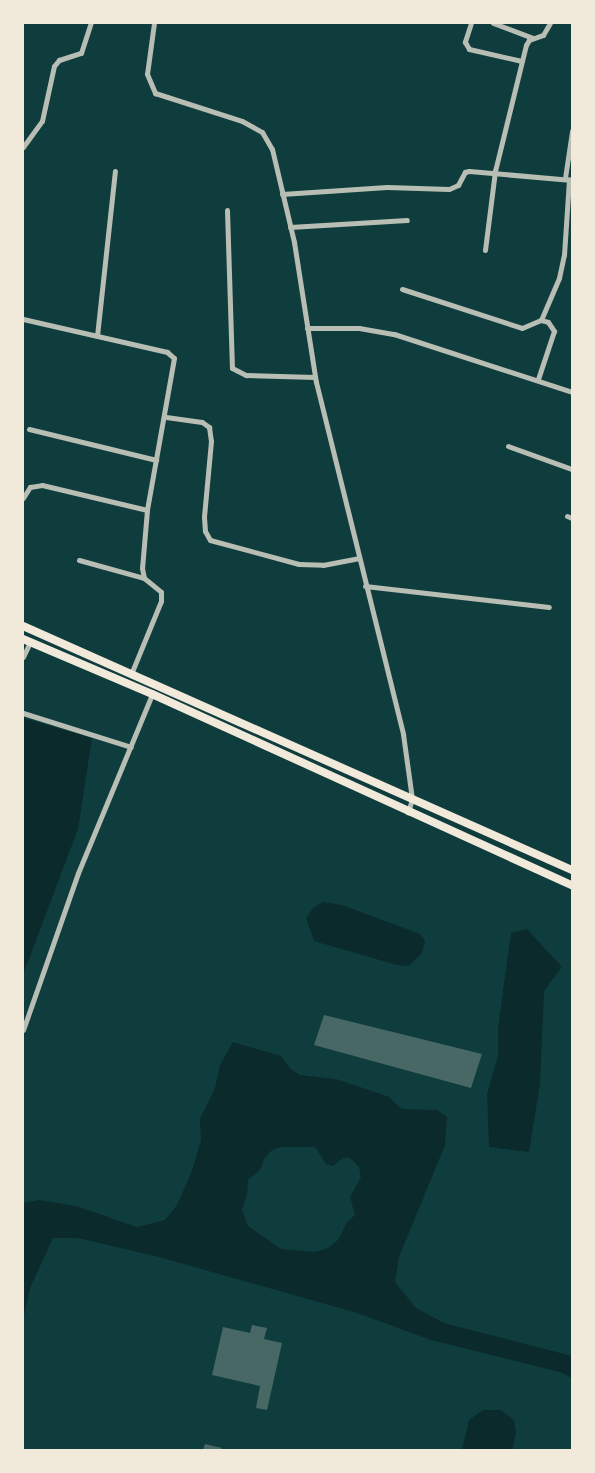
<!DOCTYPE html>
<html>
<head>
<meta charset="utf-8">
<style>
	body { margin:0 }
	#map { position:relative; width:595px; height:1473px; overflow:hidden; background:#0f3d3e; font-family:"Roboto Condensed",sans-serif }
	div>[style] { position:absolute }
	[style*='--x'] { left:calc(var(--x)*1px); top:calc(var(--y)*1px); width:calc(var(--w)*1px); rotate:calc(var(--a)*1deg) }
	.water>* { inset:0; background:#0a2a2b }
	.building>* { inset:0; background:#486865 }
	.minor>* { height:5px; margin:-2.5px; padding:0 2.5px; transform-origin:2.5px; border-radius:2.5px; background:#b8beb3 }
	.primary>* { height:8px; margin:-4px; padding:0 4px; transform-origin:4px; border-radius:4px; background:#f1e9da }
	span { translate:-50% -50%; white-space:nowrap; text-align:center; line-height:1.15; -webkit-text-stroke:5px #f1e9da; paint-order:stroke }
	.frame { position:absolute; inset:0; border:24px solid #f1e9da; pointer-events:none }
</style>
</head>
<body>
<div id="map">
	<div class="water">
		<i style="clip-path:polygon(23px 718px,92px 738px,78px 829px,23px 975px)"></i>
		<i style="clip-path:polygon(323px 902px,342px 905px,420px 934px,425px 941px,422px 953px,409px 966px,397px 965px,314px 941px,306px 918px,314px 907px)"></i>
		<i style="clip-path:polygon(527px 929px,562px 967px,544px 991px,540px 1084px,529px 1152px,489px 1147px,487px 1094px,498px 1056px,498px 1028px,511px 933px)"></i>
		<i style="clip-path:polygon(evenodd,233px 1042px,281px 1056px,291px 1069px,300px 1075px,336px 1079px,375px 1092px,389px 1097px,402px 1109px,437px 1110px,447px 1117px,445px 1145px,399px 1257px,395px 1282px,416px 1308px,444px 1323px,572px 1356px,572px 1378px,560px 1372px,431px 1340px,357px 1313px,159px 1257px,78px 1238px,53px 1238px,30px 1288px,23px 1320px,23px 1203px,39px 1200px,76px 1206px,137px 1227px,165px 1220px,177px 1205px,192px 1171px,201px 1140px,200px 1119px,215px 1088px,220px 1065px,233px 1042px,281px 1147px,315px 1147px,326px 1164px,333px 1166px,343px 1158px,350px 1158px,359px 1167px,361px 1177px,350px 1197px,355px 1215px,347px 1222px,338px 1240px,328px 1248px,315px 1252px,281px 1249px,248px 1226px,245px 1218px,242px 1209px,247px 1195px,248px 1180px,260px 1170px,264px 1159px,272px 1150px,281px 1147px)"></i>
		<i style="clip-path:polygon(483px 1410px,501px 1410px,514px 1420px,516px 1432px,512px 1450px,462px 1450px,469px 1420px)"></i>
	</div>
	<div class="building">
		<i style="clip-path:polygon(324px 1015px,482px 1054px,471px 1088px,314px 1045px)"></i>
		<i style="clip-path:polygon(252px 1325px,267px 1328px,264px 1339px,282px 1343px,267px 1410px,256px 1408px,260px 1386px,212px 1375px,223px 1327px,250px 1333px)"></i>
		<i style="clip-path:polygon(205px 1444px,222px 1448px,221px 1450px,203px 1450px)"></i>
	</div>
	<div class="minor">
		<i style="--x:154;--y:23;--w:51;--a:97.8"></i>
		<i style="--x:147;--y:74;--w:21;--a:67"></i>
		<i style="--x:155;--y:93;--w:91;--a:17.8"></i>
		<i style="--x:242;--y:121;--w:23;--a:29"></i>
		<i style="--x:262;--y:132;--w:20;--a:60"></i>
		<i style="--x:272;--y:149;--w:96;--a:76.7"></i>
		<i style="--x:294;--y:242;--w:142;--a:81.1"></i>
		<i style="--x:316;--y:382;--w:363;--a:76.1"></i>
		<i style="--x:403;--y:734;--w:66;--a:82.1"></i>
		<i style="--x:412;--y:799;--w:14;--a:107"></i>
		<i style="--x:471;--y:23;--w:20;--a:108"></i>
		<i style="--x:465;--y:42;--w:8;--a:60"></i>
		<i style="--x:469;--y:49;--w:54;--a:12.8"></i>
		<i style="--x:493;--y:23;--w:43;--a:20.6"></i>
		<i style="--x:23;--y:147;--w:32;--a:-54"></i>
		<i style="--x:42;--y:121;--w:56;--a:-77.7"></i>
		<i style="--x:54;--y:66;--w:8;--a:-50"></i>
		<i style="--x:59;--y:60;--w:23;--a:-18"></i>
		<i style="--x:81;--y:53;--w:32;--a:-72"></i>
		<i style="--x:565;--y:178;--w:48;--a:-81.5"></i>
		<i style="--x:282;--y:194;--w:105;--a:-3.8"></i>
		<i style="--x:387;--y:187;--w:62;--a:1.8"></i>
		<i style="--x:449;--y:189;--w:10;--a:-24"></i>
		<i style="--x:458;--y:185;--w:15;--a:-62"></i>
		<i style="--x:465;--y:172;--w:4;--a:-14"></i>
		<i style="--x:469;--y:171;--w:103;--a:5"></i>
		<i style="--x:227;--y:210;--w:158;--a:88.2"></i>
		<i style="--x:232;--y:368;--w:16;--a:27"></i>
		<i style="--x:246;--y:375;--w:69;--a:1.7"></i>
		<i style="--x:290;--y:227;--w:117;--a:-3.4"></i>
		<i style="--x:485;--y:250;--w:80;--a:-82.8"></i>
		<i style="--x:495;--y:171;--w:130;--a:-76.2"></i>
		<i style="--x:526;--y:45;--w:6;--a:-59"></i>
		<i style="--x:529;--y:40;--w:15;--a:-20"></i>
		<i style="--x:543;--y:35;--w:14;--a:-60"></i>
		<i style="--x:402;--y:289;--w:126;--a:18"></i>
		<i style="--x:522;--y:328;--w:21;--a:-23"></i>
		<i style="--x:541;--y:320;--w:7;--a:16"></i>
		<i style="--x:548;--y:322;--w:11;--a:56"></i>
		<i style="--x:554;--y:331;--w:51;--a:108.4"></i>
		<i style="--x:23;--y:319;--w:148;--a:12.9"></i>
		<i style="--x:167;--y:352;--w:9;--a:41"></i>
		<i style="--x:174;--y:358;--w:154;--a:100.1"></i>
		<i style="--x:147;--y:510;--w:58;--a:94.9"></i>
		<i style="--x:142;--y:568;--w:10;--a:79"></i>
		<i style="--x:144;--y:578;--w:22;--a:39"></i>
		<i style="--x:161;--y:592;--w:9;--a:90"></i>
		<i style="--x:161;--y:601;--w:79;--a:112.3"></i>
		<i style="--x:541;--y:320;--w:46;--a:-66.8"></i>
		<i style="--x:559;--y:278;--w:24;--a:-78"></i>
		<i style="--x:564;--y:255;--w:76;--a:-86.2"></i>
		<i style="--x:307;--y:328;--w:52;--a:0"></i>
		<i style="--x:359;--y:328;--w:36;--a:10"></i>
		<i style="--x:394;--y:334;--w:187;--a:18"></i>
		<i style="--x:97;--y:336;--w:166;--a:-83.8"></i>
		<i style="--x:166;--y:417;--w:36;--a:8"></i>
		<i style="--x:202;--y:422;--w:9;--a:36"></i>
		<i style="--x:209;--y:427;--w:14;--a:82"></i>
		<i style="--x:211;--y:441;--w:76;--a:95.3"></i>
		<i style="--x:204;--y:517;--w:14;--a:86"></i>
		<i style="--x:205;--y:531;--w:10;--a:61"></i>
		<i style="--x:210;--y:540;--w:92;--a:15.1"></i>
		<i style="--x:299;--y:564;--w:24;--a:2"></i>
		<i style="--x:323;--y:565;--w:37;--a:-11"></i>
		<i style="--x:29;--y:429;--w:131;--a:13.7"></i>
		<i style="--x:508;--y:446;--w:68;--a:19.8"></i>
		<i style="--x:23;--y:498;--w:13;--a:-58"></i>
		<i style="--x:30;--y:487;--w:12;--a:-9"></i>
		<i style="--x:42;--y:485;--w:108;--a:13.4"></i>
		<i style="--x:567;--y:516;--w:5;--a:22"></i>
		<i style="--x:79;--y:560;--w:67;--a:15.5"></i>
		<i style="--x:365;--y:586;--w:185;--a:6.5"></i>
		<i style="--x:23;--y:657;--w:17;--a:-65"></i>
		<i style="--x:23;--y:713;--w:113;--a:17.5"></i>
		<i style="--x:23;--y:1030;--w:166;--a:-70.7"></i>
		<i style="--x:78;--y:873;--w:194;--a:-67.5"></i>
	</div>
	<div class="primary">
		<i style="--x:23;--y:626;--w:601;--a:23.96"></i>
		<i style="--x:23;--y:639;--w:140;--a:23.1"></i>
		<i style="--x:152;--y:694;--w:461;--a:24.5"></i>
	</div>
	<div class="frame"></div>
</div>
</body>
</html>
